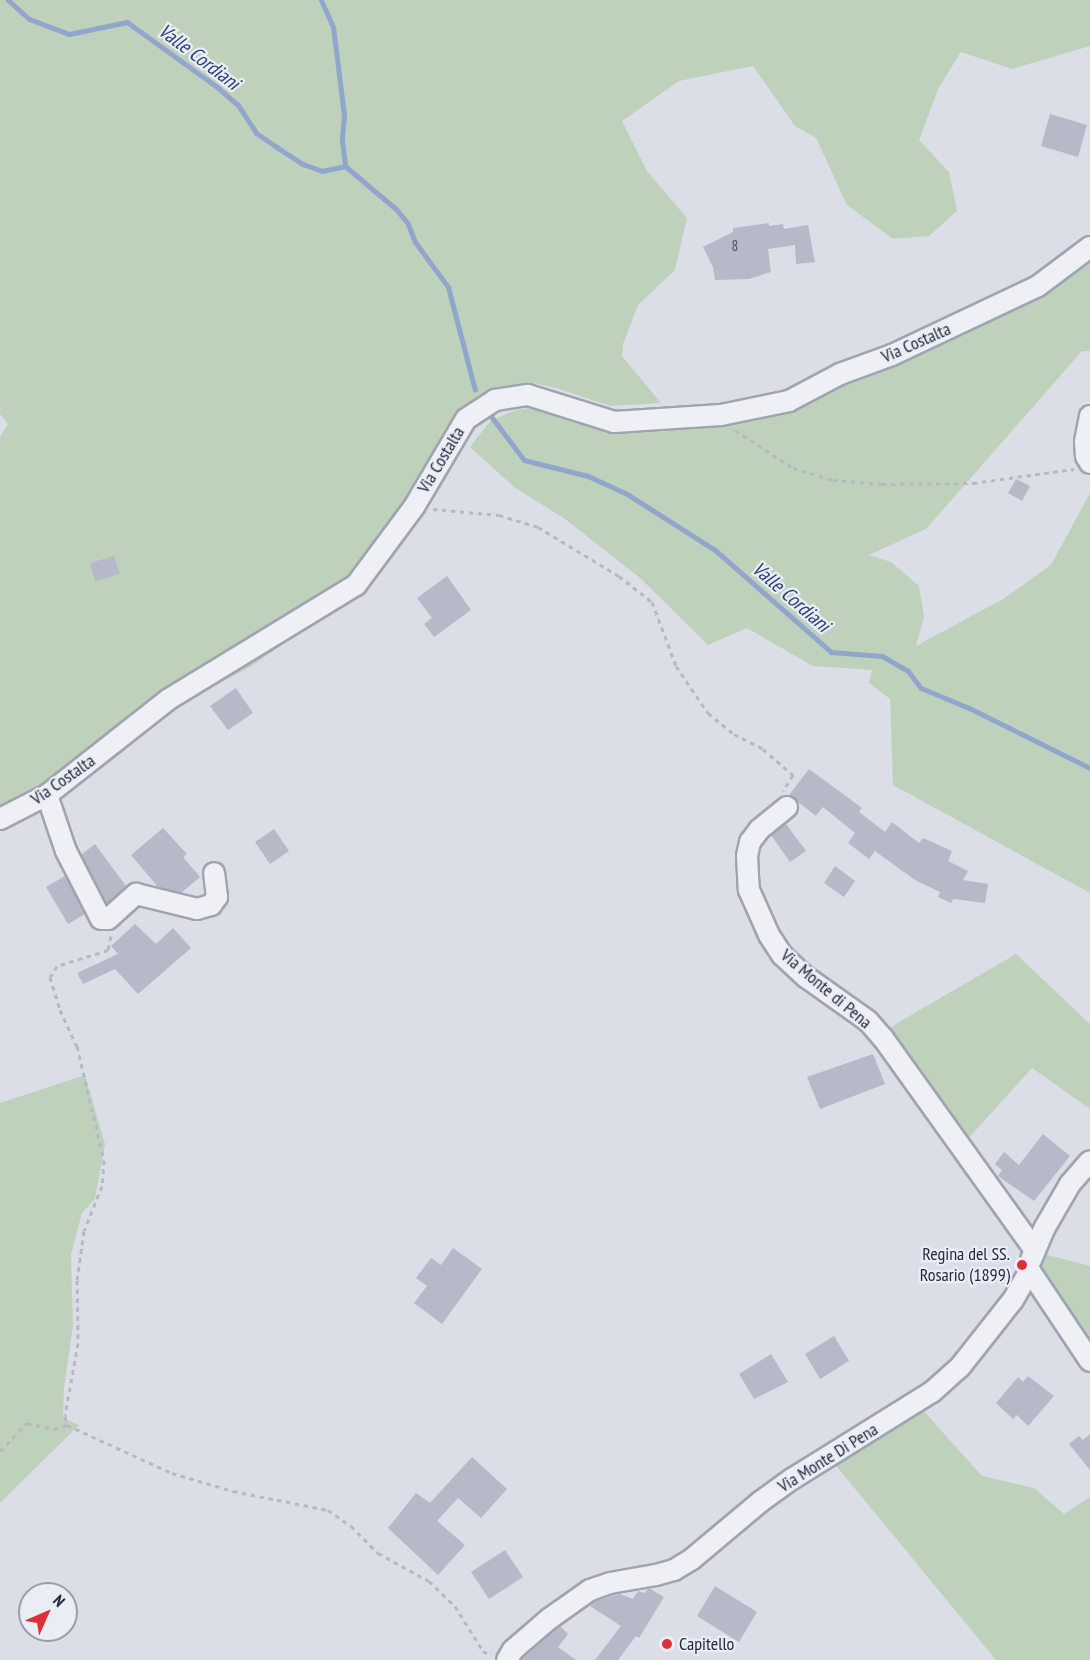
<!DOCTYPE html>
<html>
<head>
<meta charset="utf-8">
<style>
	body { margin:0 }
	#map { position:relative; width:1090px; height:1660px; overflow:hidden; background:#dbdee7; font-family:"PT Sans Narrow",sans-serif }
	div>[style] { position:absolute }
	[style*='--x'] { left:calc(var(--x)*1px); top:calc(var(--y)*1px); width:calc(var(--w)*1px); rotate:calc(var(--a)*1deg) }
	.green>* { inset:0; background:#bed2bb }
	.stream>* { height:5px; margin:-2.5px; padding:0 2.5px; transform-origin:2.5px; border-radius:2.5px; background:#91a6cc }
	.building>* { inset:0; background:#b5b9c8 }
	.path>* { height:3px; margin-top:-1.5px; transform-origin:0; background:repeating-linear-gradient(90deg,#b5b9c2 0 4.5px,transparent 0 9px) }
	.roads { filter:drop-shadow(2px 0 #a0a4b1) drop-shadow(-2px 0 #a0a4b1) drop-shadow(0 2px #a0a4b1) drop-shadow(0 -2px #a0a4b1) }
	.minor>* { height:20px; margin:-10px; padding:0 10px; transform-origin:10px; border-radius:10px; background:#eef0f5 }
	.dots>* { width:16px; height:16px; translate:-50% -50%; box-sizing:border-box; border:3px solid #eaedf5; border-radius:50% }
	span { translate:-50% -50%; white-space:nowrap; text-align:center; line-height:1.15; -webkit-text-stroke:4.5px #eaedf5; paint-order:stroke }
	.number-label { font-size:15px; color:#484e61 }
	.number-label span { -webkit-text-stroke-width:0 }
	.street-label { font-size:18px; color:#232a3f }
	.poi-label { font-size:18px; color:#232a3f }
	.right { translate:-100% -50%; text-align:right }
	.left { translate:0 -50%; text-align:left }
	.water-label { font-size:20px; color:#2a4277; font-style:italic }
	.north { position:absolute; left:18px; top:1582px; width:60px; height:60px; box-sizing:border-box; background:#eaedf5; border:2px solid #9a9fac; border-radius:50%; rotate:45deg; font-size:16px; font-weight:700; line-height:24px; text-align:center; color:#232a3f }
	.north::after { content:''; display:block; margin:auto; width:21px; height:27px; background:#dc3035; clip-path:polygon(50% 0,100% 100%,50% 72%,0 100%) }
</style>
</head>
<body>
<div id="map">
	<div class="green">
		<i style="clip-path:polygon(0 0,1090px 0,1090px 46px,1012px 69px,961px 52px,939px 87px,919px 140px,949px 172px,957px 211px,929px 236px,893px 239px,847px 205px,816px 138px,795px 126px,753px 66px,679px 81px,622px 121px,647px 171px,687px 218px,675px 270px,638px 305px,623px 344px,622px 356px,661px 403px,610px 406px,556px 388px,533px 383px,496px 389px,476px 400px,462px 414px,382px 532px,363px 588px,252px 666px,132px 728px,0 823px,0 437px,8px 424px,0 414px)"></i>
		<i style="clip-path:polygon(1090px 251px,1090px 351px,1082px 351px,926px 529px,869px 555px,891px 562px,919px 586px,924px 617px,916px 646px,1003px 599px,1051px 565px,1090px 493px,1090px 893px,893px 785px,890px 699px,869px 683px,872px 670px,813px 666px,747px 628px,708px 645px,640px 578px,565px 519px,514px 487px,470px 447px,491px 420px,516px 410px,532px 408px,549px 412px,608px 431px,729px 421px,812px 401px,846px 370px)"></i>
		<i style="clip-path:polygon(1016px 954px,1090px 1024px,1090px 1109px,1032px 1068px,965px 1142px,882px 1032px)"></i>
		<i style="clip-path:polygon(85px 1075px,105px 1144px,95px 1199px,82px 1213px,71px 1255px,73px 1325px,64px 1388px,63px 1418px,79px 1425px,0 1503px,0 1103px)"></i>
		<i style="clip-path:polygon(1028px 1250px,1090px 1266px,1090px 1368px,1032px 1293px,1016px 1278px,1021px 1261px,1024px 1261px)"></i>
		<i style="clip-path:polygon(920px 1407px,982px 1476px,1034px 1488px,1064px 1514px,1090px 1497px,1090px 1660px,996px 1660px,833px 1462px)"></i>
	</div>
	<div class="stream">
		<i style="--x:8;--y:0;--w:28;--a:42"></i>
		<i style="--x:29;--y:19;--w:43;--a:20.6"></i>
		<i style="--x:69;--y:34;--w:59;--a:-11.7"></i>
		<i style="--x:127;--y:22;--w:111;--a:35.8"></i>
		<i style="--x:217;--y:87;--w:28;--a:41"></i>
		<i style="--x:238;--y:105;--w:33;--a:57"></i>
		<i style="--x:256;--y:133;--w:27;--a:34"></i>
		<i style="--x:278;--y:148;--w:30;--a:33"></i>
		<i style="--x:303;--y:164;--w:20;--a:20"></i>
		<i style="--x:322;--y:171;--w:24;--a:-12"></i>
		<i style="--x:345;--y:166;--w:26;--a:40"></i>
		<i style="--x:365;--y:183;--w:40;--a:40"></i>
		<i style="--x:396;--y:209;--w:19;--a:51"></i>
		<i style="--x:408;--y:224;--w:19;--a:69"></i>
		<i style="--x:415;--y:242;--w:56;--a:53.7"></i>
		<i style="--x:448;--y:287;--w:106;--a:75.3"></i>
		<i style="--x:321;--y:0;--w:30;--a:66"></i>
		<i style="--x:333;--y:27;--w:89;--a:82.9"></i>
		<i style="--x:344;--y:115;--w:25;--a:95"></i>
		<i style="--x:342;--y:140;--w:26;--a:83"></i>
		<i style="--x:490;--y:415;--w:56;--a:52.9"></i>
		<i style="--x:524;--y:460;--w:66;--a:14"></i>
		<i style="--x:588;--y:476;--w:43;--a:24.8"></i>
		<i style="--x:627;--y:494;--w:104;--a:32.5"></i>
		<i style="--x:715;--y:550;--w:154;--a:41.3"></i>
		<i style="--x:831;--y:652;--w:51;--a:4.5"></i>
		<i style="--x:882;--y:656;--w:30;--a:30"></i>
		<i style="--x:908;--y:671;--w:21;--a:53"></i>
		<i style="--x:921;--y:688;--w:52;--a:22.6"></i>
		<i style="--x:969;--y:708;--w:135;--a:26.4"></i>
	</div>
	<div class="building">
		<i style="clip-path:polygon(1050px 114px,1087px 125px,1078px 157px,1041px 146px)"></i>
		<i style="clip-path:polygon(769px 223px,769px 226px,783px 224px,784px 229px,808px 225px,815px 262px,796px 264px,795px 245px,768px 249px,771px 272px,749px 279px,715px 280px,713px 267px,703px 247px,733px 232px,733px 228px)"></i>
		<i style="clip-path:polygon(1016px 479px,1030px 486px,1022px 501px,1008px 493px)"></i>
		<i style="clip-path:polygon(114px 556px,120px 574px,95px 581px,90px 563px)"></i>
		<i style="clip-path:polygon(447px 576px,471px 610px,434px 637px,424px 624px,432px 618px,417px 598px)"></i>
		<i style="clip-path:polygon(236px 688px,253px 713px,228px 730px,210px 706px)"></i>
		<i style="clip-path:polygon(809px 769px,862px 808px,859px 812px,885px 832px,892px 822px,919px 843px,923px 838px,952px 851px,948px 861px,968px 871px,963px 880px,988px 884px,985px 903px,953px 899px,951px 903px,938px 897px,940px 892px,915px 880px,875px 851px,869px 859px,848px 843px,855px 833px,823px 807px,816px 816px,789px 795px)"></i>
		<i style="clip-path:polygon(786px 824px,806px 851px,790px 862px,771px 835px)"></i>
		<i style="clip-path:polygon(163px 828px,187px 854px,183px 857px,200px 877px,181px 893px,158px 887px,131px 855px)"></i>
		<i style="clip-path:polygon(274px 829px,289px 851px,270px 864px,255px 842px)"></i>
		<i style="clip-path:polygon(95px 844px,126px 886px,107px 904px,81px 855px)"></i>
		<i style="clip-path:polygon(835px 866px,855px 881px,844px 897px,824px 883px)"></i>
		<i style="clip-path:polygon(65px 876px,85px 914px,68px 924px,46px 887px)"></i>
		<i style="clip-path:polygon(135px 924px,156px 944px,173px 928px,191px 948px,138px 994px,115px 969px,83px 984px,77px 973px,118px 954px,111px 946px)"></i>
		<i style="clip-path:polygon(873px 1054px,885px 1084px,820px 1109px,807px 1077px)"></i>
		<i style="clip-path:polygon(1043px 1134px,1070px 1156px,1034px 1201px,998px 1176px,1002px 1170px,995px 1164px,1004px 1152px,1019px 1165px)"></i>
		<i style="clip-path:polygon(453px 1248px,482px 1269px,442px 1324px,414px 1303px,427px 1286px,416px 1278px,431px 1258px,441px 1265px)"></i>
		<i style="clip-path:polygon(834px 1336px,849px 1361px,820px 1379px,805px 1354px)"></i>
		<i style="clip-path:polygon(771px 1354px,788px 1382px,754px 1399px,739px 1374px)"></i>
		<i style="clip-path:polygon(1028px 1376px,1054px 1396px,1028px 1426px,1017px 1415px,1013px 1419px,996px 1403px,1018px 1377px,1023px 1382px)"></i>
		<i style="clip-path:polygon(1090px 1434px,1090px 1470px,1069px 1444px,1079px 1436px,1083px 1440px)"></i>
		<i style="clip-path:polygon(472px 1457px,507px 1489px,481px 1518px,458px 1498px,437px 1521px,465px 1545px,438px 1575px,388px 1528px,416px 1493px,430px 1503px)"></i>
		<i style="clip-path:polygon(505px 1550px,523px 1577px,489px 1599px,471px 1572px)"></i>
		<i style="clip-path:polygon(715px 1586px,757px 1612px,739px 1642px,697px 1616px)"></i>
		<i style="clip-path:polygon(649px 1588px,664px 1597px,639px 1638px,636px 1636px,618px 1660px,595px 1660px,621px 1626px,590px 1606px,596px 1601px,620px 1594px,633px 1599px,638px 1591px,644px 1593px)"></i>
		<i style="clip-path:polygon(560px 1626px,568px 1634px,558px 1647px,576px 1660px,521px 1660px)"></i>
	</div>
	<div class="path">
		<i style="--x:735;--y:430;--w:69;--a:33.2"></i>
		<i style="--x:793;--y:468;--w:42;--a:16.7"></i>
		<i style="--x:833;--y:480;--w:49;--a:4.7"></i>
		<i style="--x:882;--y:484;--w:91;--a:-0.6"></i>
		<i style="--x:973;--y:483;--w:102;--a:-7.9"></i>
		<i style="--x:433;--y:509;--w:66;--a:5.2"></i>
		<i style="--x:499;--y:515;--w:41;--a:17.1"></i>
		<i style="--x:538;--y:527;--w:95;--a:31.2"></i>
		<i style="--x:619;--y:576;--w:42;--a:38.2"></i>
		<i style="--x:652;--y:602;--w:68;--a:69.4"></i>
		<i style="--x:676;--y:666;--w:57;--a:55.8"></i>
		<i style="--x:708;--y:713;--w:33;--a:39"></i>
		<i style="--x:734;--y:734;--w:33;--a:27"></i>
		<i style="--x:763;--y:749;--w:40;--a:41"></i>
		<i style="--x:793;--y:775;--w:19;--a:122"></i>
		<i style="--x:111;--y:936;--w:14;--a:102"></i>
		<i style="--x:108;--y:950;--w:53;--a:162.6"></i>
		<i style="--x:57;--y:966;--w:13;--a:122"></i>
		<i style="--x:50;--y:977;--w:34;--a:73"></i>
		<i style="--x:60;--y:1010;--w:40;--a:65"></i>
		<i style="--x:77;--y:1046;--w:117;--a:76.7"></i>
		<i style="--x:104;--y:1160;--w:26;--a:94"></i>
		<i style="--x:102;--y:1186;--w:48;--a:111.8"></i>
		<i style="--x:84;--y:1231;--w:49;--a:98.1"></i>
		<i style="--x:77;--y:1280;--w:63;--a:89.1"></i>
		<i style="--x:78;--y:1343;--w:74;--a:100.1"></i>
		<i style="--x:65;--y:1416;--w:9;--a:77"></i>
		<i style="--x:67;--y:1425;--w:115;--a:24.6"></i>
		<i style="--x:172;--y:1473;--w:64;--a:16.4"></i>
		<i style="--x:233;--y:1491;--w:97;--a:11.3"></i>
		<i style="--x:328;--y:1510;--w:28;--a:35"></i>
		<i style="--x:351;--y:1526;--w:38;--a:45"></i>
		<i style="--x:378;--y:1553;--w:58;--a:28.8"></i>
		<i style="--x:429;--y:1581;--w:36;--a:44"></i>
		<i style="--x:455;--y:1606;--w:53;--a:58.1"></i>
		<i style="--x:483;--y:1651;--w:9;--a:32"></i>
		<i style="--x:0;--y:1451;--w:39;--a:-46"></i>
		<i style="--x:27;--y:1423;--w:28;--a:13"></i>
		<i style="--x:54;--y:1429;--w:14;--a:-17"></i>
	</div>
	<div class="roads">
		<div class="minor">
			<i style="--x:1090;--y:416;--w:26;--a:101"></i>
			<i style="--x:1085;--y:442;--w:14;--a:86"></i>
			<i style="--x:1086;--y:456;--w:8;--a:60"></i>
			<i style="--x:47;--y:795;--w:59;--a:71.3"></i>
			<i style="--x:66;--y:851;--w:76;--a:62.8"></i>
			<i style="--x:101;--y:919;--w:7;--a:0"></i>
			<i style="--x:108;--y:919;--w:38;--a:-42"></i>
			<i style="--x:136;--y:894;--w:63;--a:13.8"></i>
			<i style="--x:197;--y:909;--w:15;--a:-16"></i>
			<i style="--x:211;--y:905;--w:10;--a:-53"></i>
			<i style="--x:217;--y:897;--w:24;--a:-97"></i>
			<i style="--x:787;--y:807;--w:36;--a:141"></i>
			<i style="--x:759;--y:830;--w:15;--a:127"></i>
			<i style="--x:750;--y:842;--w:14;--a:102"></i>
			<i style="--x:747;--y:856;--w:34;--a:87"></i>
			<i style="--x:749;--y:890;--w:49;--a:66"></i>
			<i style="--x:769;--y:935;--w:24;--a:57"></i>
			<i style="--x:782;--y:955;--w:33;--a:43"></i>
			<i style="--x:806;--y:977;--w:76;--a:35.4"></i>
			<i style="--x:868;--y:1021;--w:23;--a:49"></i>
			<i style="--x:883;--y:1038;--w:261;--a:54.4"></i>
			<i style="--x:0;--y:819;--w:53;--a:-27.1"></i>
			<i style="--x:47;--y:795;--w:155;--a:-38.2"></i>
			<i style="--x:169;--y:699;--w:219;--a:-31.4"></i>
			<i style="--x:356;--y:585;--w:97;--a:-53.4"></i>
			<i style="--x:414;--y:507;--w:102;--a:-59.4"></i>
			<i style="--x:466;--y:419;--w:35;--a:-33"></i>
			<i style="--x:495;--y:400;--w:33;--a:-9"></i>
			<i style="--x:528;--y:395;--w:90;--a:17.4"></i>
			<i style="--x:614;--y:422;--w:107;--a:-3.7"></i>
			<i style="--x:721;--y:415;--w:69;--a:-11.6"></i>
			<i style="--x:789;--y:401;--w:58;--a:-27.9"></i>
			<i style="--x:840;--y:374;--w:55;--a:-20.1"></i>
			<i style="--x:892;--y:355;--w:161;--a:-25.3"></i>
			<i style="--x:1038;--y:286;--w:65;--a:-36.9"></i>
			<i style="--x:1031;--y:1260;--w:34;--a:-67"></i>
			<i style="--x:1044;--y:1229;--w:52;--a:-60"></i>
			<i style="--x:1070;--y:1184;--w:30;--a:-49"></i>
			<i style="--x:1030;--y:1271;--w:108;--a:56.3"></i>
			<i style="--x:507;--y:1660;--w:12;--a:-59"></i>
			<i style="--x:513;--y:1650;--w:48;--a:-40.7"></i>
			<i style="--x:549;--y:1619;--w:50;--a:-35.3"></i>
			<i style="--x:590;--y:1590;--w:21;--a:-19"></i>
			<i style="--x:610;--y:1583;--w:47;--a:-9.9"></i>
			<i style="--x:656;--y:1575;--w:19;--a:-16"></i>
			<i style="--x:674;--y:1570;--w:21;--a:-31"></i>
			<i style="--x:692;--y:1559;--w:89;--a:-40"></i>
			<i style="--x:760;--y:1502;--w:39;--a:-36"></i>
			<i style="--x:792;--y:1479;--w:165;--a:-31.9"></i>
			<i style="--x:932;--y:1392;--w:38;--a:-42"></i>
			<i style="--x:960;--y:1367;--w:85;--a:-51.7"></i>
			<i style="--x:1013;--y:1300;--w:34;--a:-60"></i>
		</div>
	</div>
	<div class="dots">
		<i style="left:1022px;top:1265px;background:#dc3035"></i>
		<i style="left:667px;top:1644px;background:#dc3035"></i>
	</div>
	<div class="number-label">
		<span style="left:735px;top:246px">8</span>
	</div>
	<div class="street-label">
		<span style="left:916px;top:343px;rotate:-24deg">Via Costalta</span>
		<span style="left:441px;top:460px;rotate:-59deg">Via Costalta</span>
		<span style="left:63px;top:780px;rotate:-35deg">Via Costalta</span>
		<span style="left:826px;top:989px;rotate:40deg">Via Monte di Pena</span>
		<span style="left:828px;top:1458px;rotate:-32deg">Via Monte Di Pena</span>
	</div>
	<div class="poi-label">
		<span class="right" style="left:1010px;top:1265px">Regina del SS.<br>Rosario (1899)</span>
		<span class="left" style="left:679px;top:1644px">Capitello</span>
	</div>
	<div class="water-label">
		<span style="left:199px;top:57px;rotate:37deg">Valle Cordiani</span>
		<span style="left:791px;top:597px;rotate:41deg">Valle Cordiani</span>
	</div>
	<div class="north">N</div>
</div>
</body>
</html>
